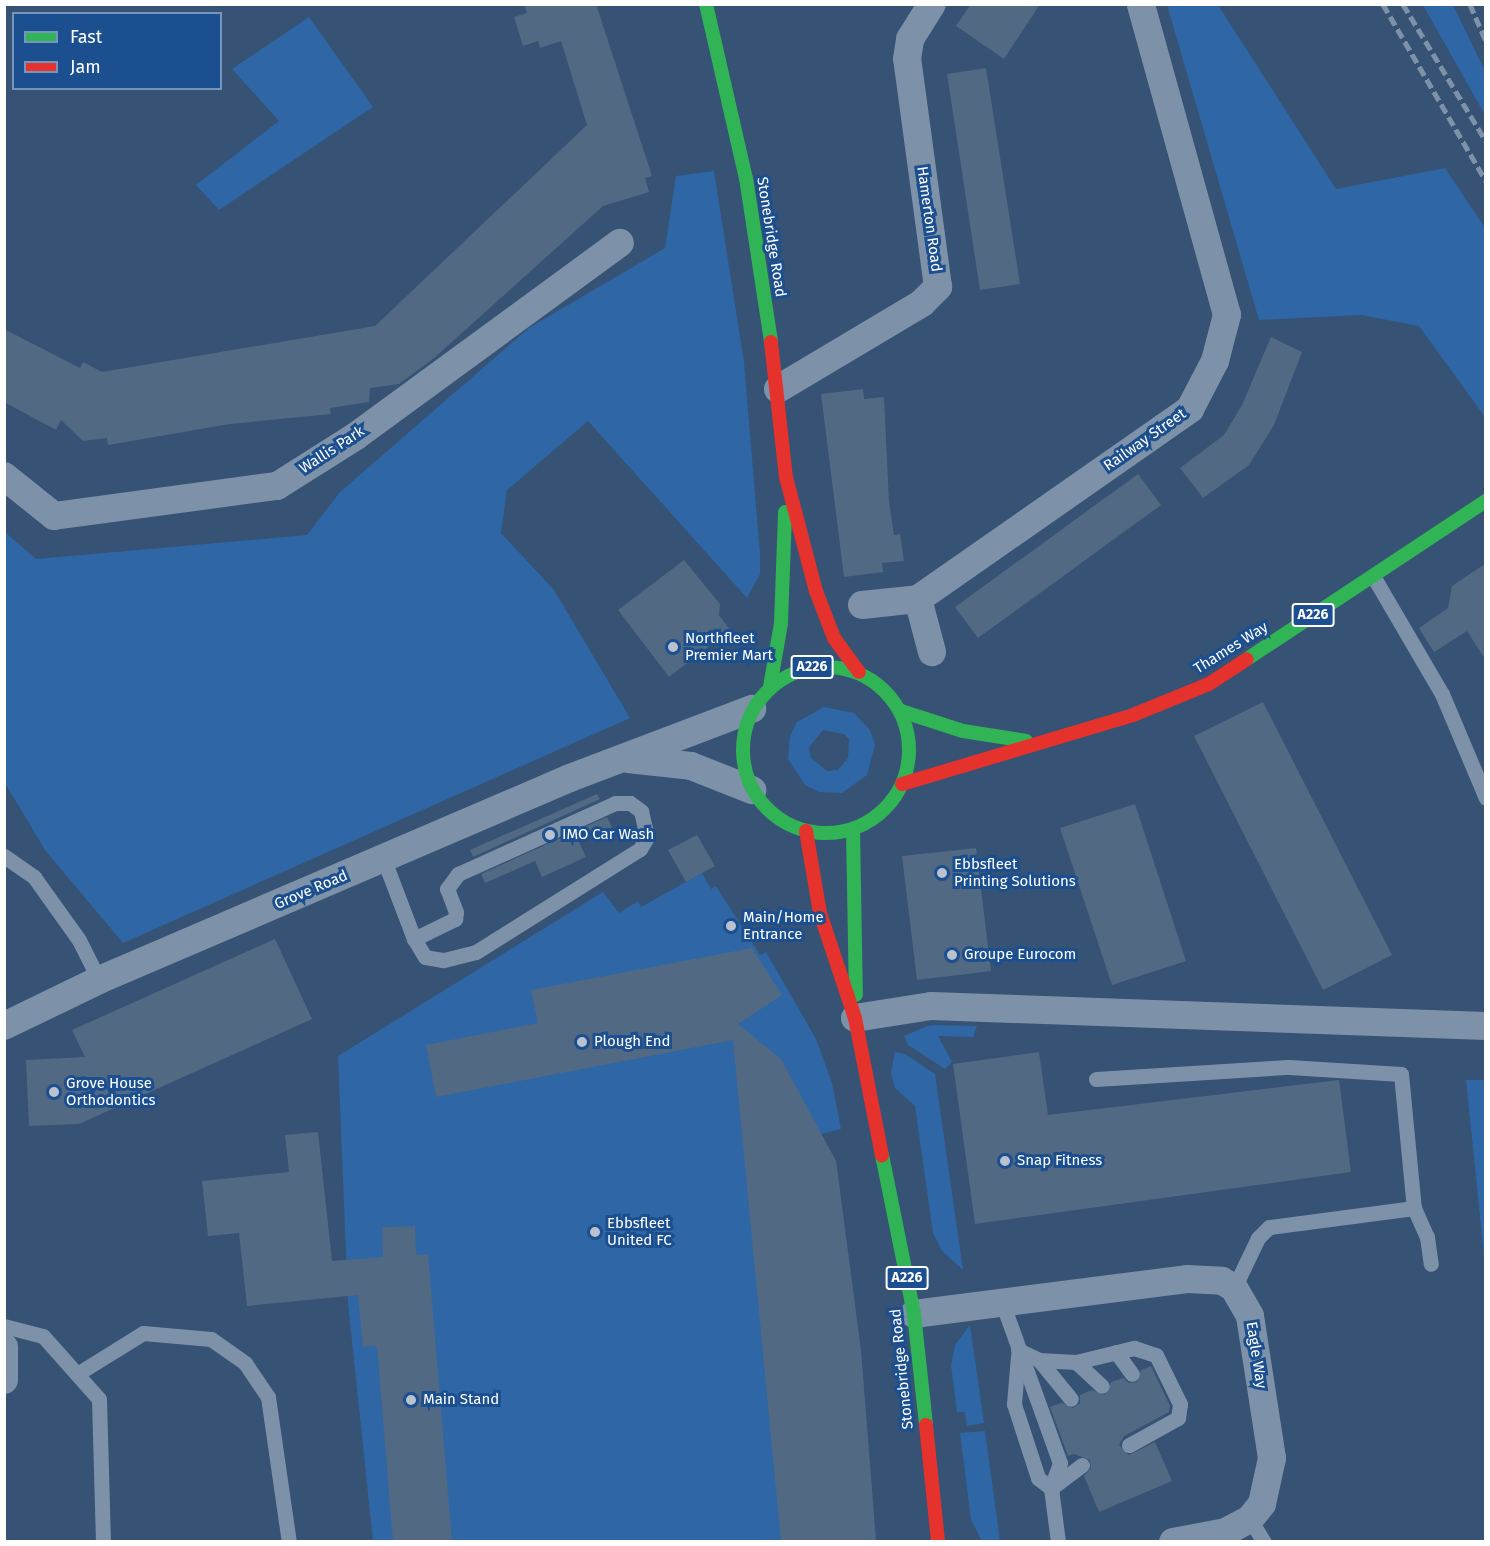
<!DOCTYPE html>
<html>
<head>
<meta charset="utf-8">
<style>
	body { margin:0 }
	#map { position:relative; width:1490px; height:1546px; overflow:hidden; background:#365274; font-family:"Fira Sans",sans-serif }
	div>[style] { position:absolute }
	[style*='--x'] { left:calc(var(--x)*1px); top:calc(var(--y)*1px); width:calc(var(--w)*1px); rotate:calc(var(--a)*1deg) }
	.green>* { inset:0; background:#2f66a5 }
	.building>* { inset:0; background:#526984 }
	.lane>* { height:15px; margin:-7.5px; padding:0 7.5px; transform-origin:7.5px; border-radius:7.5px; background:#7d92a8 }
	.street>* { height:28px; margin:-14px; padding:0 14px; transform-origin:14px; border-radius:14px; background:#7d92a8 }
	.fast>* { height:14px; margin:-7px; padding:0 7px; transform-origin:7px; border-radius:7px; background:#30b455 }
	.fast>.ring { margin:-7px; padding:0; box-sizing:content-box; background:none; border:14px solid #30b455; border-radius:50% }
	.jam>* { height:14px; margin:-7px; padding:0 7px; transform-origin:7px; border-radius:7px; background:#e5322d }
	.rail>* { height:4.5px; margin-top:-2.25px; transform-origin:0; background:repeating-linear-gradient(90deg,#7e92a7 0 10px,transparent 0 14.5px) }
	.dots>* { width:16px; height:16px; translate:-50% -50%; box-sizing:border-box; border:3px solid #1b4f8f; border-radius:50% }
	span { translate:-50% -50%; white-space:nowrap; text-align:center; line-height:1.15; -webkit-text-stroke:6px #1b4f8f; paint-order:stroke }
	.shield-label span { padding:2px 4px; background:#1b4f8f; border:2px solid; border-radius:4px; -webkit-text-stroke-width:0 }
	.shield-label { font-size:14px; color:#fff; font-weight:700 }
	.street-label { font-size:15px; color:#fff }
	.poi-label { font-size:15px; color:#fff }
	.left { translate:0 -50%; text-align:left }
	.frame { position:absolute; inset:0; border:6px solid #fff; pointer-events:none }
	.legend { position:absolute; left:12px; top:12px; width:210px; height:78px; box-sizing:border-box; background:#1b4f8f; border:2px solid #7695bc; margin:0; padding:8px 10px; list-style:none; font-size:18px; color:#fff }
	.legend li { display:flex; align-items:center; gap:12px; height:30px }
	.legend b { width:30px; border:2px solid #7695bc }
</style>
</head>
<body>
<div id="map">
	<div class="green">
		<i style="clip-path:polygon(1167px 5px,1218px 5px,1336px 189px,1445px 168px,1485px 228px,1485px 417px,1419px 326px,1361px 315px,1259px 320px)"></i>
		<i style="clip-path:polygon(1423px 5px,1453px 5px,1485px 71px,1485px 115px)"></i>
		<i style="clip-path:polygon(309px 17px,373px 107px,219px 210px,196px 185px,279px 121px,232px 69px)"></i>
		<i style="clip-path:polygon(714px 171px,744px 362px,760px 554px,760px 574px,747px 598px,588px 421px,507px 490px,501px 533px,554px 590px,630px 718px,123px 943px,45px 850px,5px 783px,5px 532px,36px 559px,307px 535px,340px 492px,529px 328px,665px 248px,676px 176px)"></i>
		<i style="clip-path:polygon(evenodd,824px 707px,854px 713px,870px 730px,875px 745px,867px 775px,842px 793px,819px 792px,805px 785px,788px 759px,790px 736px,797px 722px,824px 707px,823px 730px,844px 734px,849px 739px,848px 758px,838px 770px,827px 771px,811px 758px,809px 747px,823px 730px)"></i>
		<i style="clip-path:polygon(702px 873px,711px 889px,716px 886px,760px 955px,766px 952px,816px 1039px,832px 1083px,841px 1129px,821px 1134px,836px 1161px,861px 1351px,876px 1541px,373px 1541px,348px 1303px,338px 1056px,603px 892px,619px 913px,638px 901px,641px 907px)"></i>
		<i style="clip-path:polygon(927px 1026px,934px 1025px,977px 1026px,973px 1037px,938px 1036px,952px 1062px,945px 1069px,908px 1045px,904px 1036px)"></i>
		<i style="clip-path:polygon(895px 1052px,905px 1054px,935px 1074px,963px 1270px,942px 1251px,933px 1233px,915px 1106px,895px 1088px,891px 1073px)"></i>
		<i style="clip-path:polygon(1466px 1080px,1485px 1080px,1485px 1267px,1475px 1167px)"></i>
		<i style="clip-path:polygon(970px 1325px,984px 1423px,967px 1426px,965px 1412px,957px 1412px,951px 1365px,955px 1345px)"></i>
		<i style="clip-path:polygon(985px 1431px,1000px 1541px,982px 1541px,971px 1520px,960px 1433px)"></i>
	</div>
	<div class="building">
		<i style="clip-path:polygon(524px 4px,596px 4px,652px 176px,645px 178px,649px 192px,603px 206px,434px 358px,399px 384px,370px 388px,369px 402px,330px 408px,331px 414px,230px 424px,108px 445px,107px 438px,83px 441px,61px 420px,56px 430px,4px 402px,4px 329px,80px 368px,83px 362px,102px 372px,375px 326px,587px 125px,561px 41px,540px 48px,538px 41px,523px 46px,514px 17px,527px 13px)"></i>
		<i style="clip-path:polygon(971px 4px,1040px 4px,1004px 59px,956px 26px)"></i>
		<i style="clip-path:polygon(986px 68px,1020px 284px,980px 290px,947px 74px)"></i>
		<i style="clip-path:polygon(1271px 337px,1302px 352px,1274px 425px,1249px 465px,1203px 498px,1180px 468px,1224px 435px,1242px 405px)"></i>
		<i style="clip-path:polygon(863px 389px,864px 399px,884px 397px,889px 502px,894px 535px,900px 534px,904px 561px,882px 563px,883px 572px,844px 577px,821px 394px)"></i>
		<i style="clip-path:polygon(1138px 474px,1161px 505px,978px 638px,955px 607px)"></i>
		<i style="clip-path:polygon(684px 560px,720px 604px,719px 615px,730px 630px,669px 677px,618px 610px)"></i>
		<i style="clip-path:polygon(1485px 564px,1485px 659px,1467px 631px,1434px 652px,1419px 628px,1448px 608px,1452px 586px)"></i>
		<i style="clip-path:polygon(1263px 702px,1392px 955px,1323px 990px,1194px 736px)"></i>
		<i style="clip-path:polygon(597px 794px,600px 799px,473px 857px,470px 850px)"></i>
		<i style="clip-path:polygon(1135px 804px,1186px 961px,1112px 985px,1060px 828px)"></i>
		<i style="clip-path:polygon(607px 817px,612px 827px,579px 842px,586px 857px,542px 877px,535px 861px,485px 883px,481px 874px)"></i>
		<i style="clip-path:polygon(697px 835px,715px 866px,686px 882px,668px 850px)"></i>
		<i style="clip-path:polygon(976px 848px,991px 971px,917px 980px,902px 856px)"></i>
		<i style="clip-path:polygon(275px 939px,312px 1019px,79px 1124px,29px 1126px,26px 1060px,85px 1057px,72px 1030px)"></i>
		<i style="clip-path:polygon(752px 948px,782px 995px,738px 1024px,781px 1059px,836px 1161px,861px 1351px,876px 1542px,781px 1542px,733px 1040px,436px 1097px,426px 1045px,538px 1023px,531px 990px)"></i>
		<i style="clip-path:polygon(1039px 1052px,1048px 1115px,1339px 1080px,1351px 1172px,975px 1224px,953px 1064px)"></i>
		<i style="clip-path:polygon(318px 1132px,332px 1261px,383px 1257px,382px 1227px,415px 1226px,416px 1255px,428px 1254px,452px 1542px,393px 1542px,377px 1346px,363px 1347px,358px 1295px,247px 1306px,239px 1233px,208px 1236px,202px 1181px,289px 1172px,285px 1135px)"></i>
		<i style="clip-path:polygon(1151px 1366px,1170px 1406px,1169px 1412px,1124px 1436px,1119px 1445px,1129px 1455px,1155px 1442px,1172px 1481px,1099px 1512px,1084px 1476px,1091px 1468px,1090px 1460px,1074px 1454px,1068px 1456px,1050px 1407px,1062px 1403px,1073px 1408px,1080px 1403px,1080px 1395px,1092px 1390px,1105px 1395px,1111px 1382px,1123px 1378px,1129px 1383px,1137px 1382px,1141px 1370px)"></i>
	</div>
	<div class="lane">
		<i style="--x:1373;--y:576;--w:137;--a:59.7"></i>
		<i style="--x:1442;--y:694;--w:113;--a:67.1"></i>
		<i style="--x:615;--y:803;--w:15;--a:0"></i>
		<i style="--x:630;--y:803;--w:14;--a:36"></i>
		<i style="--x:641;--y:811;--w:27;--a:77"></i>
		<i style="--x:647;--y:837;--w:14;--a:120"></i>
		<i style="--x:640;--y:849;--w:194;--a:147.9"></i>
		<i style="--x:476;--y:952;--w:34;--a:166"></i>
		<i style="--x:443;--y:960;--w:18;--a:-171"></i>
		<i style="--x:425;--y:957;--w:21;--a:-121"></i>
		<i style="--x:414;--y:939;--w:46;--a:-26"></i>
		<i style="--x:455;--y:919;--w:7;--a:-82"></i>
		<i style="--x:456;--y:912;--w:25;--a:-111"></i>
		<i style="--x:447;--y:889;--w:19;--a:-54"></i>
		<i style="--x:458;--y:874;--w:172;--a:-24.3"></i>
		<i style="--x:4;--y:856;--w:37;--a:35"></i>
		<i style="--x:34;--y:877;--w:77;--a:54.5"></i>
		<i style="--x:79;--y:940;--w:45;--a:63.4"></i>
		<i style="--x:384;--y:860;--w:85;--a:69.2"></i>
		<i style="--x:1096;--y:1079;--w:193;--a:-3.6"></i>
		<i style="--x:1289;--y:1067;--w:112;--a:3.6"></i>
		<i style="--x:1401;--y:1074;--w:135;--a:84.5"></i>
		<i style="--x:1414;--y:1208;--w:146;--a:172.5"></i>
		<i style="--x:1269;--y:1227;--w:16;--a:135"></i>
		<i style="--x:1258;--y:1238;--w:55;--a:115.6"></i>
		<i style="--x:1414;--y:1208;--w:32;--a:66"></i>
		<i style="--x:1427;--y:1237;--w:27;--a:82"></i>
		<i style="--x:1002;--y:1302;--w:171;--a:70.2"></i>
		<i style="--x:1060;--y:1463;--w:27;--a:110"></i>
		<i style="--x:1051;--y:1488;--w:54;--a:82.6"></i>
		<i style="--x:4;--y:1326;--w:40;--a:14.4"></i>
		<i style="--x:43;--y:1336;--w:84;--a:48.4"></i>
		<i style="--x:99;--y:1399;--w:143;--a:88.4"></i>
		<i style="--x:1018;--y:1350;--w:23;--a:25"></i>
		<i style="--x:1039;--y:1360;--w:37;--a:3"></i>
		<i style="--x:1076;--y:1362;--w:60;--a:-13.6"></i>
		<i style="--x:1134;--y:1348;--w:23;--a:18"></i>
		<i style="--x:1156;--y:1355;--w:55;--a:63.9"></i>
		<i style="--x:1180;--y:1404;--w:14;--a:98"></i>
		<i style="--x:1178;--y:1418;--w:56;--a:151.1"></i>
		<i style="--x:1116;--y:1352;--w:27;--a:54"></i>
		<i style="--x:1018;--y:1356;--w:48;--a:94.8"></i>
		<i style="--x:1014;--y:1404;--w:78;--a:72"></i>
		<i style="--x:1038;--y:1478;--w:16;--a:38"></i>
		<i style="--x:1039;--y:1360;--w:50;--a:50.6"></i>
		<i style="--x:1076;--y:1362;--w:35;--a:43"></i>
		<i style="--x:77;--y:1374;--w:78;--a:-31.8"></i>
		<i style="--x:143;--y:1333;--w:68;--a:5"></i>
		<i style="--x:211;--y:1339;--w:42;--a:35.2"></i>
		<i style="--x:245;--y:1363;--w:41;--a:55.9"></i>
		<i style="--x:268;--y:1397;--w:147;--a:81.8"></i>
		<i style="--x:1054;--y:1486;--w:35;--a:-37"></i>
		<i style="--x:1250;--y:1519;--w:27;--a:59"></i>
	</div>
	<div class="street">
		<i style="--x:778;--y:389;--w:168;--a:-30.8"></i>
		<i style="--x:922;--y:303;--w:23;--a:-45"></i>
		<i style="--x:938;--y:287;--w:230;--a:-97.7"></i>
		<i style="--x:907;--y:59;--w:20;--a:-81"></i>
		<i style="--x:910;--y:39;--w:41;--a:-57.8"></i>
		<i style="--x:4;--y:476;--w:64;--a:38.7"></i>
		<i style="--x:54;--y:516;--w:225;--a:-7.7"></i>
		<i style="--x:277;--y:486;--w:93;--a:-32.3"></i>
		<i style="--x:356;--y:436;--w:327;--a:-36.2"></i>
		<i style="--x:918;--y:599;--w:55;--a:75.2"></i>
		<i style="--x:862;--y:605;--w:56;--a:-6.1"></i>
		<i style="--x:918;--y:599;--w:332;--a:-34.9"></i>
		<i style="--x:1190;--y:409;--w:54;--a:-62.5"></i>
		<i style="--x:1215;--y:361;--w:48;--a:-75.4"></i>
		<i style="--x:1227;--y:315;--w:323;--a:-105.5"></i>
		<i style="--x:628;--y:759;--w:63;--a:6.3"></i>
		<i style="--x:691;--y:766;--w:66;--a:21.5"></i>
		<i style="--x:855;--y:1018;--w:77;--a:-9"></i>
		<i style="--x:931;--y:1006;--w:555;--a:2.06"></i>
		<i style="--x:4;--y:1026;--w:106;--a:-25.8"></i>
		<i style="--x:99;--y:980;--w:512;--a:-23.21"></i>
		<i style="--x:570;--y:778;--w:195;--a:-20.8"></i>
		<i style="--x:914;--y:1314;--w:275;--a:-7.3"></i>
		<i style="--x:1187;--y:1279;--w:35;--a:3"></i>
		<i style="--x:1222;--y:1281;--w:14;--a:30"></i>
		<i style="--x:1234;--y:1288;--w:32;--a:60"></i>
		<i style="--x:1250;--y:1316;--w:144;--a:81.2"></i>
		<i style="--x:1272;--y:1458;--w:47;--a:102.3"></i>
		<i style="--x:1262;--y:1504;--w:19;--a:129"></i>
		<i style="--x:1250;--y:1519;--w:27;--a:152"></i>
		<i style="--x:1226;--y:1532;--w:54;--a:169.3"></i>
		<i style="--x:4;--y:1347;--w:33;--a:90"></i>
	</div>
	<div class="fast">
		<i style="--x:706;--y:4;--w:179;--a:77.1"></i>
		<i style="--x:746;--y:178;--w:166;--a:81.3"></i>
		<i style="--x:1247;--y:659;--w:287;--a:-33.5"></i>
		<i class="ring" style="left:743px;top:667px;width:152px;height:152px"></i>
		<i style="--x:770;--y:687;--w:65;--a:-80.2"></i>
		<i style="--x:781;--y:623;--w:111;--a:-87.9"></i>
		<i style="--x:901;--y:711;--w:65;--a:17.9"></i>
		<i style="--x:963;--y:731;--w:64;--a:9"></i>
		<i style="--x:853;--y:829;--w:166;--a:89"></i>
		<i style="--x:882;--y:1155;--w:162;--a:78.6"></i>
		<i style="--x:914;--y:1314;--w:112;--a:83.8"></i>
	</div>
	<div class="jam">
		<i style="--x:771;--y:342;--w:136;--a:83.7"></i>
		<i style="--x:786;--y:477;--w:118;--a:75.3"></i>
		<i style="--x:816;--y:591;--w:50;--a:69"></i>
		<i style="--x:834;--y:638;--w:42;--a:53.7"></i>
		<i style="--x:902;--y:784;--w:241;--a:-16.6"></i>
		<i style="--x:1133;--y:715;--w:82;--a:-22.2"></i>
		<i style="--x:1209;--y:684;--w:45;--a:-33.3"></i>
		<i style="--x:806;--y:831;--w:83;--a:80.3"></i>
		<i style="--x:820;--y:913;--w:111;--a:71.6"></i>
		<i style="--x:855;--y:1018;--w:140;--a:78.9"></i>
		<i style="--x:926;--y:1425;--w:118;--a:84.1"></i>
	</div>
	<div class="rail">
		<i style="--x:1383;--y:4;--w:205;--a:59.8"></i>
		<i style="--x:1403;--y:4;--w:160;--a:58.8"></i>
		<i style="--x:1470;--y:4;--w:40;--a:66.6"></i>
	</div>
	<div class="dots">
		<i style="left:673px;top:647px;background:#b9c2ce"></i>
		<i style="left:550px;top:835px;background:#b9c2ce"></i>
		<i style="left:942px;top:873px;background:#b9c2ce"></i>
		<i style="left:731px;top:926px;background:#b9c2ce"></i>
		<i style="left:952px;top:955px;background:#b9c2ce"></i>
		<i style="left:582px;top:1042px;background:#b9c2ce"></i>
		<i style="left:54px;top:1092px;background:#b9c2ce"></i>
		<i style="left:1005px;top:1161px;background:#b9c2ce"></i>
		<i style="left:595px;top:1232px;background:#b9c2ce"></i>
		<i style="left:411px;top:1400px;background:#b9c2ce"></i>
	</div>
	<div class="shield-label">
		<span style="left:1313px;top:615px">A226</span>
		<span style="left:812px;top:667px">A226</span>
		<span style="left:907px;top:1278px">A226</span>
	</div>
	<div class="street-label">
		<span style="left:929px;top:219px;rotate:82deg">Hamerton Road</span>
		<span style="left:771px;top:237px;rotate:81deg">Stonebridge Road</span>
		<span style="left:1145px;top:440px;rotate:-35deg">Railway Street</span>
		<span style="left:332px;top:450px;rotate:-33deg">Wallis Park</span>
		<span style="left:1231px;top:648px;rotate:-32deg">Thames Way</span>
		<span style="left:311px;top:890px;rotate:-23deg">Grove Road</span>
		<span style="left:1256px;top:1355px;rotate:81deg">Eagle Way</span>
		<span style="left:902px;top:1369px;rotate:-96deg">Stonebridge Road</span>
	</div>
	<div class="poi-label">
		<span class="left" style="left:685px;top:647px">Northfleet<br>Premier Mart</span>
		<span class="left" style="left:562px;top:835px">IMO Car Wash</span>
		<span class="left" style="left:954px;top:873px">Ebbsfleet<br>Printing Solutions</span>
		<span class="left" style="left:743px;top:926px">Main/Home<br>Entrance</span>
		<span class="left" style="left:964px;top:955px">Groupe Eurocom</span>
		<span class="left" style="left:594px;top:1042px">Plough End</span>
		<span class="left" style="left:66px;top:1092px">Grove House<br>Orthodontics</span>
		<span class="left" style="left:1017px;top:1161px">Snap Fitness</span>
		<span class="left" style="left:607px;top:1232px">Ebbsfleet<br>United FC</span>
		<span class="left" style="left:423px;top:1400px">Main Stand</span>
	</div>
	<div class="frame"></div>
	<ul class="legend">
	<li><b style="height:8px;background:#30b455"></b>Fast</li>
	<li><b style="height:8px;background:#e5322d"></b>Jam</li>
	</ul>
</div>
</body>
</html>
